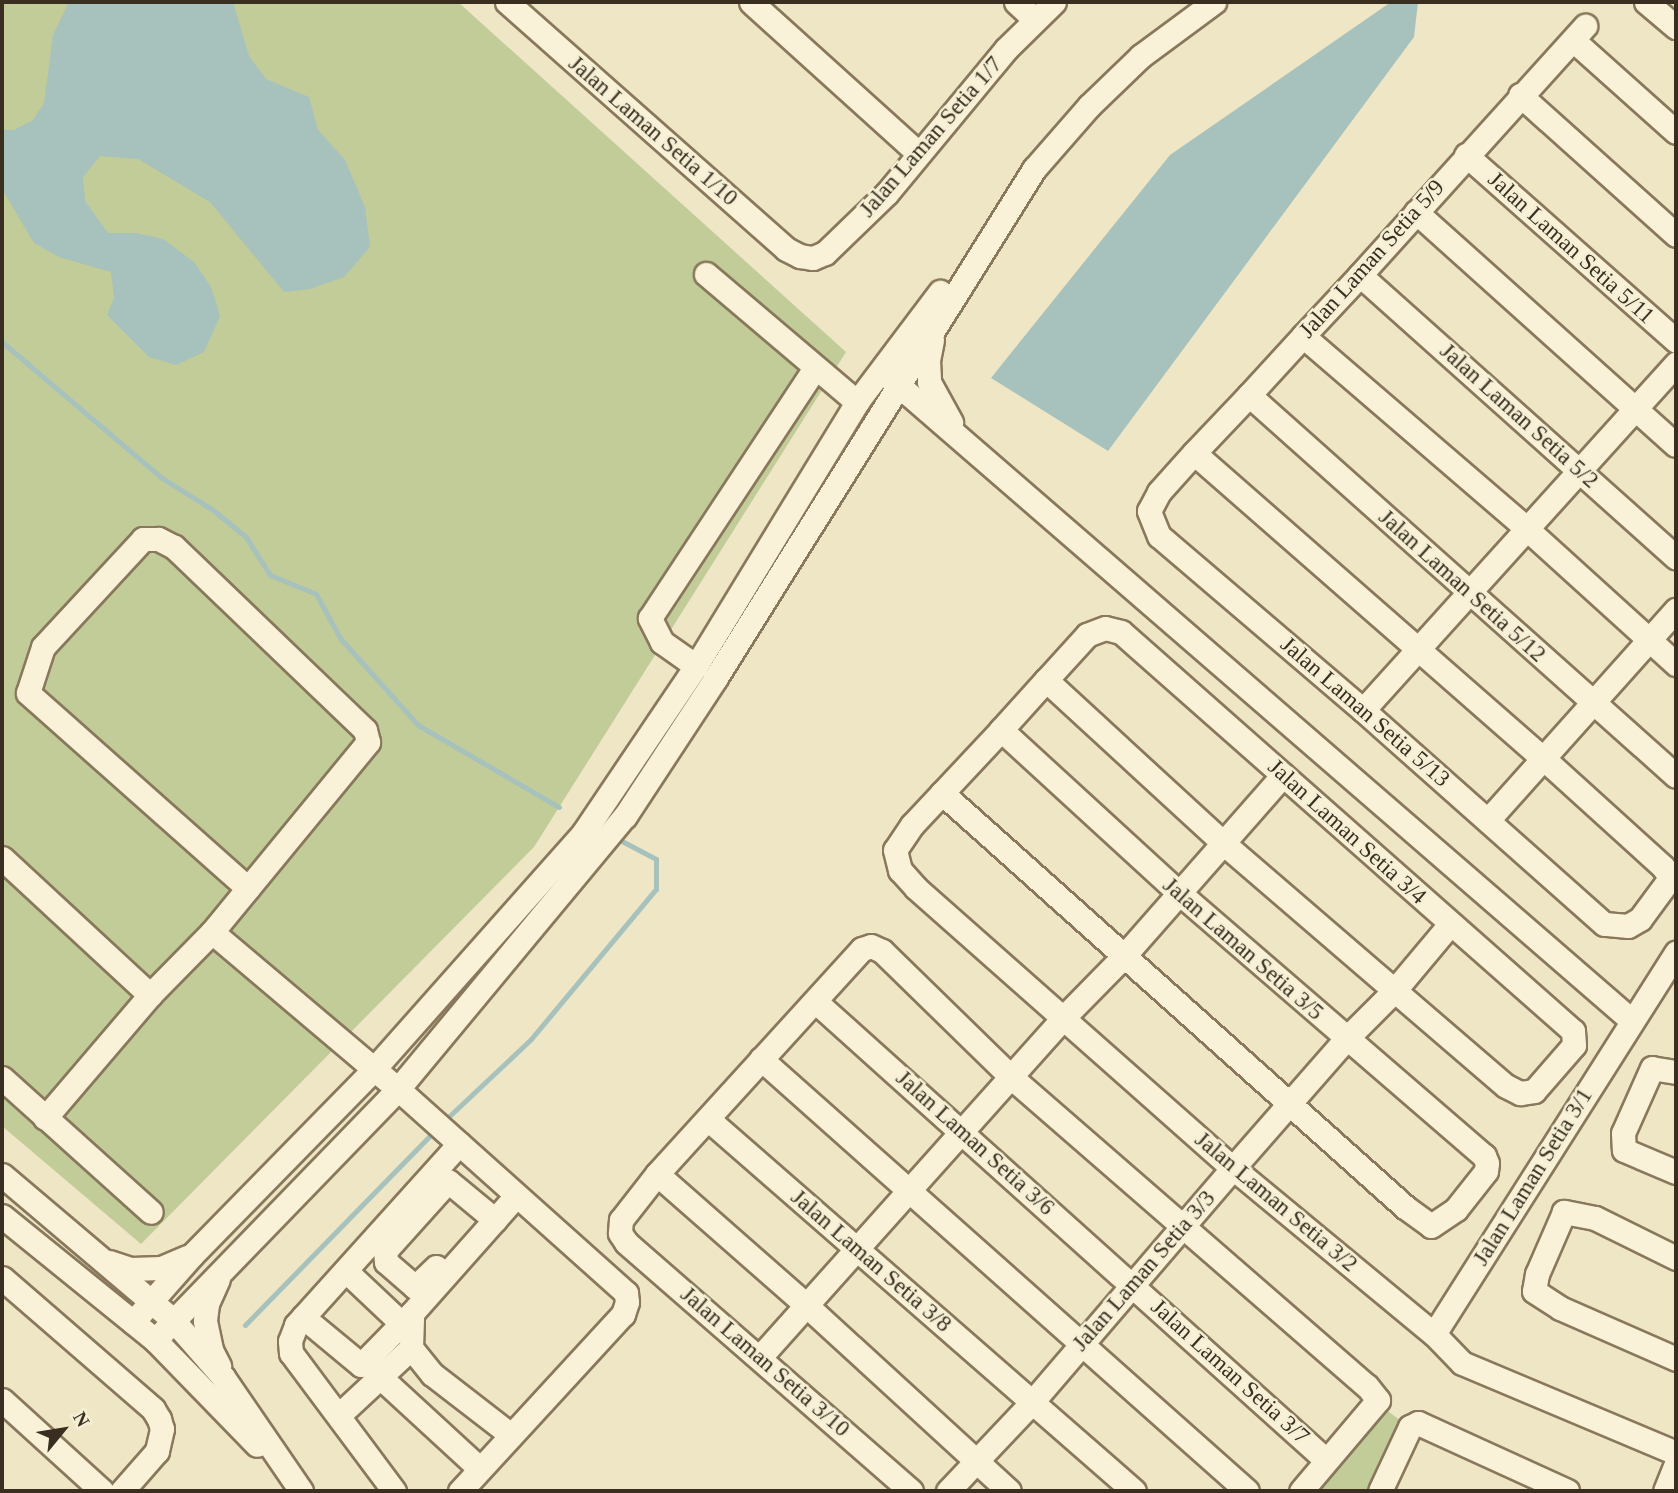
<!DOCTYPE html>
<html>
<head>
<meta charset="utf-8">
<style>
	body { margin:0 }
	#map { position:relative; width:1678px; height:1493px; overflow:hidden; background:#eee6c5; font-family:Georgia,serif }
	div>[style] { position:absolute }
	[style*='--x'] { left:calc(var(--x)*1px); top:calc(var(--y)*1px); width:calc(var(--w)*1px); rotate:calc(var(--a)*1deg) }
	.green>* { inset:0; background:#c1cc99 }
	.water>* { inset:0; background:#a7c1bc }
	.stream>* { height:5px; margin:-2.5px; padding:0 2.5px; transform-origin:2.5px; border-radius:2.5px; background:#a7c1bc }
	.roads { filter:drop-shadow(2px 0 #89785b) drop-shadow(-2px 0 #89785b) drop-shadow(0 2px #89785b) drop-shadow(0 -2px #89785b) }
	.minor>* { height:23px; margin:-11.5px; padding:0 11.5px; transform-origin:11.5px; border-radius:11.5px; background:#f9f2d8 }
	span { translate:-50% -50%; white-space:nowrap; text-align:center; line-height:1.15; -webkit-text-stroke:5px #f5efd5; paint-order:stroke }
	.street-label { font-size:23px; color:#392e1f }
	.frame { position:absolute; inset:0; border:4px solid #392e1f; pointer-events:none }
	.north { position:absolute; left:28px; top:1395px; width:70px; height:70px; -webkit-text-stroke:5px #f5efd5; paint-order:stroke; rotate:60deg; font-size:19px; font-weight:700; line-height:28px; text-align:center; color:#392e1f }
	.north::after { content:''; display:block; margin:auto; width:24px; height:32px; background:#392e1f; clip-path:polygon(50% 0,100% 100%,50% 72%,0 100%) }
</style>
</head>
<body>
<div id="map">
	<div class="green">
		<i style="clip-path:polygon(2px 2px,458px 2px,846px 352px,534px 847px,141px 1244px,2px 1126px)"></i>
		<i style="clip-path:polygon(1382px 1407px,1400px 1420px,1366px 1491px,1315px 1491px)"></i>
	</div>
	<div class="water">
		<i style="clip-path:polygon(69px 2px,233px 2px,249px 56px,266px 79px,309px 97px,318px 130px,345px 160px,365px 207px,370px 247px,344px 277px,310px 289px,284px 292px,210px 202px,138px 159px,100px 156px,83px 177px,85px 201px,108px 233px,136px 233px,163px 239px,194px 262px,211px 287px,220px 316px,204px 352px,176px 365px,149px 357px,107px 315px,114px 298px,111px 272px,59px 257px,34px 243px,2px 189px,2px 130px,14px 130px,33px 120px,44px 103px,53px 35px)"></i>
		<i style="clip-path:polygon(1391px 2px,1418px 2px,1414px 37px,1108px 451px,991px 378px,1170px 155px)"></i>
	</div>
	<div class="stream">
		<i style="--x:2;--y:342;--w:210;--a:40.4"></i>
		<i style="--x:162;--y:478;--w:60;--a:32.1"></i>
		<i style="--x:213;--y:510;--w:43;--a:39.3"></i>
		<i style="--x:246;--y:537;--w:45;--a:57.7"></i>
		<i style="--x:270;--y:575;--w:50;--a:22.4"></i>
		<i style="--x:316;--y:594;--w:50;--a:61.4"></i>
		<i style="--x:340;--y:638;--w:117;--a:48.1"></i>
		<i style="--x:418;--y:725;--w:163;--a:30.2"></i>
		<i style="--x:443;--y:1122;--w:121;--a:-43.3"></i>
		<i style="--x:531;--y:1039;--w:195;--a:-50.2"></i>
		<i style="--x:656;--y:889;--w:30;--a:-90"></i>
		<i style="--x:656;--y:859;--w:45;--a:-152.3"></i>
		<i style="--x:245;--y:1325;--w:274;--a:-45.7"></i>
	</div>
	<div class="roads">
		<div class="minor">
			<i style="--x:507;--y:2;--w:373;--a:41.5"></i>
			<i style="--x:786;--y:249;--w:16;--a:27"></i>
			<i style="--x:800;--y:256;--w:13;--a:9"></i>
			<i style="--x:813;--y:258;--w:13;--a:-23"></i>
			<i style="--x:825;--y:253;--w:86;--a:-44.1"></i>
			<i style="--x:887;--y:193;--w:187;--a:-50.4"></i>
			<i style="--x:1006;--y:49;--w:67;--a:-44.4"></i>
			<i style="--x:751;--y:2;--w:225;--a:42.1"></i>
			<i style="--x:1016;--y:2;--w:25;--a:43"></i>
			<i style="--x:1646;--y:2;--w:39;--a:40"></i>
			<i style="--x:1573;--y:40;--w:138;--a:41.8"></i>
			<i style="--x:1520;--y:95;--w:210;--a:41.9"></i>
			<i style="--x:1466;--y:155;--w:281;--a:41.5"></i>
			<i style="--x:1416;--y:212;--w:349;--a:41.9"></i>
			<i style="--x:706;--y:274;--w:198;--a:40.3"></i>
			<i style="--x:1360;--y:275;--w:424;--a:41.8"></i>
			<i style="--x:1303;--y:336;--w:296;--a:40.7"></i>
			<i style="--x:1527;--y:529;--w:201;--a:42.2"></i>
			<i style="--x:932;--y:340;--w:20;--a:101"></i>
			<i style="--x:928;--y:360;--w:22;--a:87"></i>
			<i style="--x:929;--y:382;--w:46;--a:61.2"></i>
			<i style="--x:889;--y:377;--w:982;--a:40.91"></i>
			<i style="--x:1249;--y:395;--w:572;--a:41.74"></i>
			<i style="--x:1194;--y:453;--w:463;--a:41.2"></i>
			<i style="--x:1543;--y:758;--w:162;--a:42.2"></i>
			<i style="--x:1663;--y:867;--w:9;--a:54"></i>
			<i style="--x:1668;--y:874;--w:7;--a:90"></i>
			<i style="--x:1668;--y:881;--w:47;--a:126.4"></i>
			<i style="--x:1640;--y:919;--w:14;--a:150"></i>
			<i style="--x:1628;--y:926;--w:24;--a:-175"></i>
			<i style="--x:1604;--y:924;--w:322;--a:-138.4"></i>
			<i style="--x:1363;--y:710;--w:268;--a:-139.5"></i>
			<i style="--x:1159;--y:536;--w:27;--a:-112"></i>
			<i style="--x:1149;--y:511;--w:21;--a:-62"></i>
			<i style="--x:1159;--y:492;--w:52;--a:-48.1"></i>
			<i style="--x:1194;--y:453;--w:80;--a:-46.5"></i>
			<i style="--x:1249;--y:395;--w:80;--a:-47.5"></i>
			<i style="--x:1303;--y:336;--w:83;--a:-46.9"></i>
			<i style="--x:1360;--y:275;--w:336;--a:-47.9"></i>
			<i style="--x:696;--y:666;--w:42;--a:-144.8"></i>
			<i style="--x:662;--y:642;--w:27;--a:-117"></i>
			<i style="--x:650;--y:618;--w:300;--a:-56.6"></i>
			<i style="--x:1046;--y:680;--w:239;--a:42.6"></i>
			<i style="--x:1222;--y:842;--w:374;--a:40.7"></i>
			<i style="--x:1506;--y:1086;--w:16;--a:27"></i>
			<i style="--x:1520;--y:1093;--w:14;--a:-8"></i>
			<i style="--x:1534;--y:1091;--w:61;--a:-49"></i>
			<i style="--x:1574;--y:1045;--w:14;--a:-94"></i>
			<i style="--x:1573;--y:1031;--w:603;--a:-138.56"></i>
			<i style="--x:1121;--y:632;--w:16;--a:-166"></i>
			<i style="--x:1105;--y:628;--w:19;--a:159"></i>
			<i style="--x:1087;--y:635;--w:61;--a:132.3"></i>
			<i style="--x:1046;--y:680;--w:67;--a:132"></i>
			<i style="--x:1001;--y:730;--w:130;--a:133.1"></i>
			<i style="--x:912;--y:825;--w:30;--a:124"></i>
			<i style="--x:895;--y:850;--w:21;--a:76"></i>
			<i style="--x:900;--y:870;--w:24;--a:48"></i>
			<i style="--x:916;--y:888;--w:423;--a:41.5"></i>
			<i style="--x:1233;--y:1168;--w:261;--a:39.6"></i>
			<i style="--x:1434;--y:1334;--w:40;--a:46"></i>
			<i style="--x:1462;--y:1363;--w:232;--a:22.8"></i>
			<i style="--x:1363;--y:710;--w:467;--a:-47.9"></i>
			<i style="--x:942;--y:793;--w:621;--a:41.8"></i>
			<i style="--x:1405;--y:1207;--w:32;--a:36"></i>
			<i style="--x:1431;--y:1226;--w:30;--a:-34"></i>
			<i style="--x:1456;--y:1209;--w:48;--a:-51.7"></i>
			<i style="--x:1486;--y:1171;--w:8;--a:-83"></i>
			<i style="--x:1487;--y:1163;--w:8;--a:-113"></i>
			<i style="--x:1484;--y:1156;--w:404;--a:-139.2"></i>
			<i style="--x:1178;--y:892;--w:240;--a:-137.5"></i>
			<i style="--x:1488;--y:820;--w:282;--a:-48.2"></i>
			<i style="--x:2;--y:858;--w:202;--a:42.8"></i>
			<i style="--x:212;--y:932;--w:243;--a:40.2"></i>
			<i style="--x:398;--y:1089;--w:306;--a:41.8"></i>
			<i style="--x:626;--y:1293;--w:9;--a:84"></i>
			<i style="--x:627;--y:1302;--w:13;--a:108"></i>
			<i style="--x:623;--y:1314;--w:241;--a:132.6"></i>
			<i style="--x:816;--y:1002;--w:685;--a:41.93"></i>
			<i style="--x:761;--y:1059;--w:650;--a:41.63"></i>
			<i style="--x:1676;--y:1072;--w:24;--a:-171"></i>
			<i style="--x:1652;--y:1068;--w:71;--a:114"></i>
			<i style="--x:1623;--y:1133;--w:17;--a:87"></i>
			<i style="--x:1624;--y:1150;--w:56;--a:22.9"></i>
			<i style="--x:2;--y:1078;--w:200;--a:42"></i>
			<i style="--x:45;--y:1118;--w:162;--a:-49.5"></i>
			<i style="--x:150;--y:995;--w:88;--a:-45.5"></i>
			<i style="--x:212;--y:932;--w:246;--a:-50.6"></i>
			<i style="--x:368;--y:742;--w:12;--a:-104"></i>
			<i style="--x:365;--y:730;--w:265;--a:-136.2"></i>
			<i style="--x:174;--y:547;--w:18;--a:-153"></i>
			<i style="--x:158;--y:539;--w:15;--a:180"></i>
			<i style="--x:143;--y:539;--w:147;--a:132.8"></i>
			<i style="--x:43;--y:647;--w:48;--a:108.1"></i>
			<i style="--x:28;--y:693;--w:294;--a:41.6"></i>
			<i style="--x:709;--y:1120;--w:564;--a:41.12"></i>
			<i style="--x:657;--y:1174;--w:198;--a:41.3"></i>
			<i style="--x:806;--y:1305;--w:275;--a:42.5"></i>
			<i style="--x:2;--y:1175;--w:224;--a:40.3"></i>
			<i style="--x:173;--y:1320;--w:76;--a:48.7"></i>
			<i style="--x:223;--y:1377;--w:138;--a:55.6"></i>
			<i style="--x:2;--y:1216;--w:197;--a:39"></i>
			<i style="--x:155;--y:1340;--w:146;--a:45.8"></i>
			<i style="--x:1676;--y:1258;--w:90;--a:-153.7"></i>
			<i style="--x:1595;--y:1218;--w:32;--a:-169"></i>
			<i style="--x:1564;--y:1212;--w:68;--a:113.5"></i>
			<i style="--x:1537;--y:1274;--w:17;--a:100"></i>
			<i style="--x:1534;--y:1291;--w:31;--a:33"></i>
			<i style="--x:1560;--y:1308;--w:127;--a:23.7"></i>
			<i style="--x:109;--y:1262;--w:23;--a:18"></i>
			<i style="--x:131;--y:1269;--w:30;--a:-2"></i>
			<i style="--x:161;--y:1268;--w:28;--a:-23"></i>
			<i style="--x:436;--y:1267;--w:29;--a:136"></i>
			<i style="--x:415;--y:1287;--w:38;--a:-139"></i>
			<i style="--x:386;--y:1262;--w:11;--a:-95"></i>
			<i style="--x:385;--y:1251;--w:94;--a:-48"></i>
			<i style="--x:448;--y:1181;--w:61;--a:39.7"></i>
			<i style="--x:346;--y:1271;--w:76;--a:43.4"></i>
			<i style="--x:2;--y:1278;--w:200;--a:40.9"></i>
			<i style="--x:153;--y:1409;--w:12;--a:59"></i>
			<i style="--x:159;--y:1419;--w:10;--a:73"></i>
			<i style="--x:162;--y:1429;--w:23;--a:103"></i>
			<i style="--x:157;--y:1451;--w:53;--a:131.2"></i>
			<i style="--x:218;--y:1279;--w:27;--a:114"></i>
			<i style="--x:207;--y:1304;--w:17;--a:97"></i>
			<i style="--x:205;--y:1321;--w:30;--a:78"></i>
			<i style="--x:211;--y:1350;--w:18;--a:63"></i>
			<i style="--x:303;--y:1317;--w:75;--a:39.6"></i>
			<i style="--x:361;--y:1365;--w:73;--a:-45.6"></i>
			<i style="--x:133;--y:1322;--w:89;--a:-48.6"></i>
			<i style="--x:192;--y:1255;--w:259;--a:-45.6"></i>
			<i style="--x:373;--y:1070;--w:318;--a:-48.4"></i>
			<i style="--x:584;--y:832;--w:200;--a:-56"></i>
			<i style="--x:696;--y:666;--w:309;--a:-58.6"></i>
			<i style="--x:857;--y:402;--w:138;--a:-53"></i>
			<i style="--x:1434;--y:1334;--w:452;--a:-57.6"></i>
			<i style="--x:155;--y:1340;--w:349;--a:-45.9"></i>
			<i style="--x:398;--y:1089;--w:355;--a:-50.3"></i>
			<i style="--x:625;--y:816;--w:164;--a:-56.7"></i>
			<i style="--x:715;--y:679;--w:602;--a:-57.97"></i>
			<i style="--x:1034;--y:169;--w:84;--a:-48.9"></i>
			<i style="--x:1089;--y:106;--w:72;--a:-43.9"></i>
			<i style="--x:1141;--y:56;--w:91;--a:-36.5"></i>
			<i style="--x:760;--y:1357;--w:456;--a:-48.2"></i>
			<i style="--x:1064;--y:1017;--w:84;--a:-45.5"></i>
			<i style="--x:1123;--y:957;--w:242;--a:-48.7"></i>
			<i style="--x:379;--y:1376;--w:137;--a:42.6"></i>
			<i style="--x:2;--y:1400;--w:135;--a:42.3"></i>
			<i style="--x:339;--y:1415;--w:98;--a:-42.9"></i>
			<i style="--x:511;--y:1435;--w:100;--a:-142.3"></i>
			<i style="--x:432;--y:1374;--w:33;--a:-129"></i>
			<i style="--x:411;--y:1348;--w:35;--a:-88"></i>
			<i style="--x:412;--y:1313;--w:157;--a:-48.4"></i>
			<i style="--x:394;--y:1491;--w:172;--a:-126.7"></i>
			<i style="--x:291;--y:1353;--w:12;--a:-95"></i>
			<i style="--x:290;--y:1341;--w:17;--a:-69"></i>
			<i style="--x:296;--y:1325;--w:244;--a:-48"></i>
			<i style="--x:911;--y:1491;--w:378;--a:-138.9"></i>
			<i style="--x:626;--y:1242;--w:11;--a:-124"></i>
			<i style="--x:620;--y:1233;--w:13;--a:-86"></i>
			<i style="--x:621;--y:1220;--w:58;--a:-52"></i>
			<i style="--x:657;--y:1174;--w:304;--a:-47.7"></i>
			<i style="--x:862;--y:949;--w:9;--a:-18"></i>
			<i style="--x:871;--y:946;--w:12;--a:24"></i>
			<i style="--x:882;--y:951;--w:180;--a:44.3"></i>
			<i style="--x:1011;--y:1077;--w:471;--a:41"></i>
			<i style="--x:1367;--y:1386;--w:18;--a:52"></i>
			<i style="--x:1378;--y:1400;--w:119;--a:130.2"></i>
			<i style="--x:948;--y:1491;--w:124;--a:-46.6"></i>
			<i style="--x:1033;--y:1401;--w:307;--a:-49.4"></i>
			<i style="--x:1233;--y:1168;--w:171;--a:-48.8"></i>
			<i style="--x:1346;--y:1039;--w:68;--a:-45"></i>
			<i style="--x:1394;--y:991;--w:87;--a:-50.1"></i>
			<i style="--x:1380;--y:1491;--w:71;--a:-64.9"></i>
			<i style="--x:1410;--y:1427;--w:9;--a:-27"></i>
			<i style="--x:1418;--y:1423;--w:164;--a:24.5"></i>
			<i style="--x:1665;--y:1491;--w:29;--a:-68"></i>
		</div>
	</div>
	<div class="street-label">
		<span style="left:653px;top:131px;rotate:41deg">Jalan Laman Setia 1/10</span>
		<span style="left:931px;top:137px;rotate:-49deg">Jalan Laman Setia 1/7</span>
		<span style="left:1571px;top:248px;rotate:42deg">Jalan Laman Setia 5/11</span>
		<span style="left:1372px;top:259px;rotate:-48deg">Jalan Laman Setia 5/9</span>
		<span style="left:1519px;top:416px;rotate:42deg">Jalan Laman Setia 5/2</span>
		<span style="left:1462px;top:586px;rotate:42deg">Jalan Laman Setia 5/12</span>
		<span style="left:1365px;top:712px;rotate:41deg">Jalan Laman Setia 5/13</span>
		<span style="left:1347px;top:832px;rotate:42deg">Jalan Laman Setia 3/4</span>
		<span style="left:1243px;top:949px;rotate:41deg">Jalan Laman Setia 3/5</span>
		<span style="left:975px;top:1143px;rotate:42deg">Jalan Laman Setia 3/6</span>
		<span style="left:1533px;top:1177px;rotate:-58deg">Jalan Laman Setia 3/1</span>
		<span style="left:1276px;top:1202px;rotate:40deg">Jalan Laman Setia 3/2</span>
		<span style="left:871px;top:1261px;rotate:41deg">Jalan Laman Setia 3/8</span>
		<span style="left:1144px;top:1271px;rotate:-49deg">Jalan Laman Setia 3/3</span>
		<span style="left:765px;top:1362px;rotate:41deg">Jalan Laman Setia 3/10</span>
		<span style="left:1230px;top:1372px;rotate:42deg">Jalan Laman Setia 3/7</span>
	</div>
	<div class="frame"></div>
	<div class="north">N</div>
</div>
</body>
</html>
